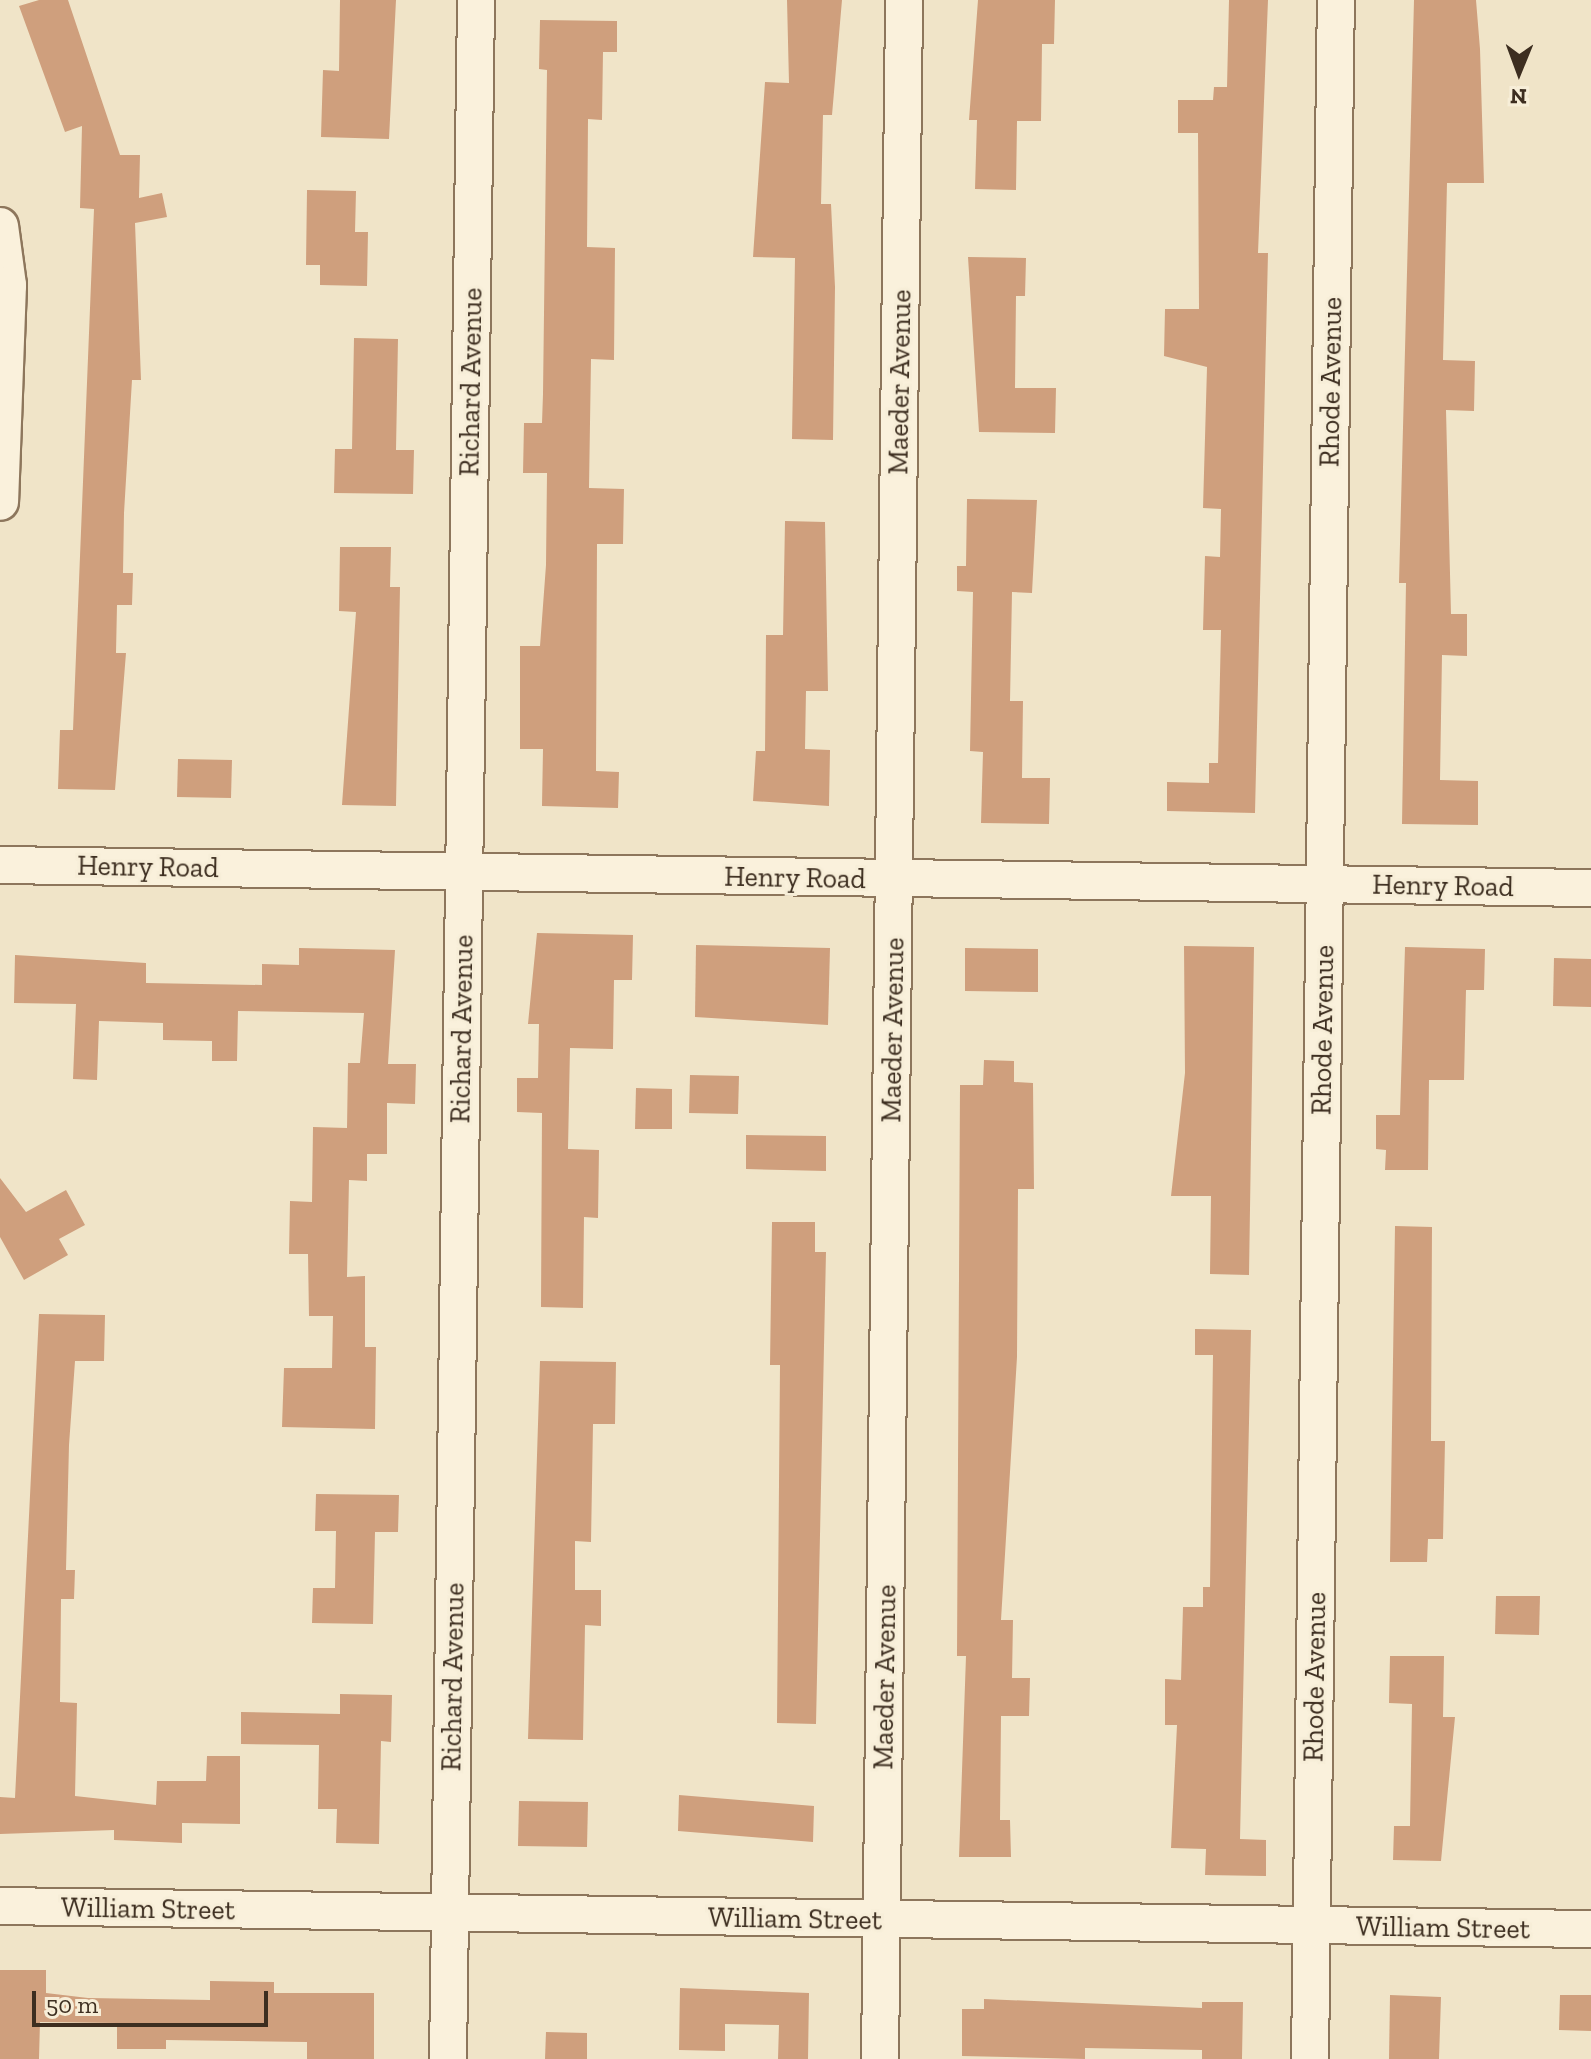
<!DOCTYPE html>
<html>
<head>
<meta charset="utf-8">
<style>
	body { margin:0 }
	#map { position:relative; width:1591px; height:2059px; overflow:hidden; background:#f0e4c8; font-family:"Zilla Slab",serif }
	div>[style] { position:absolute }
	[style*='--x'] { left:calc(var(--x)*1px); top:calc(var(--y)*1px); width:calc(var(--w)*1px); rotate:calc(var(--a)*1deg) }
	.building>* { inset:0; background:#cf9f7d }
	.roads { filter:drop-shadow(2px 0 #8d765c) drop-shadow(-2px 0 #8d765c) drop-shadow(0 2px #8d765c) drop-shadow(0 -2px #8d765c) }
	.minor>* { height:36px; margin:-18px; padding:0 18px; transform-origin:18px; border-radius:18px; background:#faf1dc }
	span { translate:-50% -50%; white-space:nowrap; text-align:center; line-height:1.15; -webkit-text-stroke:6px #f7eed8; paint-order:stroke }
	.street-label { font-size:28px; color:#3d2e20 }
	.north { position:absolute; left:1479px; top:32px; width:80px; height:80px; -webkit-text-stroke:6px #f7eed8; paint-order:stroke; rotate:181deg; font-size:22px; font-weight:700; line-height:32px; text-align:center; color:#3d2e20 }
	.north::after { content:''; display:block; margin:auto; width:28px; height:36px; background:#3d2e20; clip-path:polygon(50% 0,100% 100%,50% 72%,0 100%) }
	.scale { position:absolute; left:32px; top:1991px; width:236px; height:36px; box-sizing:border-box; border:4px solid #3d2e20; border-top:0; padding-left:10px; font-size:24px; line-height:28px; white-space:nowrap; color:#3d2e20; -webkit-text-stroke:6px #f7eed8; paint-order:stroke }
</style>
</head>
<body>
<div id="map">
	<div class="building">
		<i style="clip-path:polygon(39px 0,68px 0,120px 155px,140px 155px,139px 198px,162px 193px,167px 217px,135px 223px,141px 380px,132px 380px,124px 513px,123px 573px,133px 573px,132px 605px,117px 605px,116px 653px,126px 653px,115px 790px,58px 789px,60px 730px,73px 730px,94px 209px,80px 208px,82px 126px,65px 132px,19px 6px)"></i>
		<i style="clip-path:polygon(340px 0,396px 0,389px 139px,321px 137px,323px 70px,339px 71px)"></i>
		<i style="clip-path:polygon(787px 0,842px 0,832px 115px,823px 115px,821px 204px,831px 204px,835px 287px,833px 440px,792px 439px,795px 258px,753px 257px,765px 82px,789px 83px)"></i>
		<i style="clip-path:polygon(978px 0,1055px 0,1054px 44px,1042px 44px,1041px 121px,1017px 121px,1016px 190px,975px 189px,977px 120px,969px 120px)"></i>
		<i style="clip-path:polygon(1229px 0,1268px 0,1258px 253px,1268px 253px,1255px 813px,1167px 811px,1167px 782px,1209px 783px,1209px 763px,1218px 763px,1221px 630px,1203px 630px,1205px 556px,1220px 557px,1221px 509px,1203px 508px,1207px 367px,1164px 356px,1165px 309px,1199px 309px,1198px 133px,1178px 133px,1178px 100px,1213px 100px,1214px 87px,1227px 87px)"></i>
		<i style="clip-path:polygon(1414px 0,1476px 0,1480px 49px,1484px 183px,1447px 183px,1443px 360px,1475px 361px,1474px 411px,1446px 410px,1451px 614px,1467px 614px,1467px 656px,1442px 655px,1440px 780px,1478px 781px,1478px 825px,1402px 824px,1406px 583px,1399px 583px)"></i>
		<i style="clip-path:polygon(540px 20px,617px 21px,617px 52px,603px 52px,602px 120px,588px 119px,587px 247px,615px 248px,614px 360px,591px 359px,589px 488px,624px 489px,623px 544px,597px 544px,596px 771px,619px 772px,618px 808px,542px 806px,543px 749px,520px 749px,520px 646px,540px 646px,546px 565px,547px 473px,523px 473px,524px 423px,542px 423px,543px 394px,547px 70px,539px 69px)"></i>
		<i style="clip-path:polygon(307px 190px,356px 191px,355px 232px,368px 232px,367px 286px,320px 285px,320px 265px,306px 265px)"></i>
		<i style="clip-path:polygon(968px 257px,1026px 258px,1025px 296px,1016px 296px,1015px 388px,1056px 388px,1055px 433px,979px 432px)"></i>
		<i style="clip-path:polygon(354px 338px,398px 339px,396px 450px,414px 450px,413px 494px,334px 493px,335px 449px,352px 449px)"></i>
		<i style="clip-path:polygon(967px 499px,1037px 500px,1032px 593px,1012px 592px,1010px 701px,1023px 701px,1022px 778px,1050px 778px,1049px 824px,981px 823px,983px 752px,970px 751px,973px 592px,957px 591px,957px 566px,966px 566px)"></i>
		<i style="clip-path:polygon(785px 521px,825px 522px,828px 691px,806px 691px,805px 749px,830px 750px,829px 806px,753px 801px,756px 751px,765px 751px,766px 635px,783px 635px)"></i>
		<i style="clip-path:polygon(340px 547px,391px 547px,390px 587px,400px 587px,396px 806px,342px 805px,356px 612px,339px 611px)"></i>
		<i style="clip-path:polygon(178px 759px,232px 760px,231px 798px,177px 797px)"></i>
		<i style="clip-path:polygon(537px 933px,633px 935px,632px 980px,614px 980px,613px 1049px,570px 1048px,568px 1149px,599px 1150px,598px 1218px,584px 1217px,583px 1308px,541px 1307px,542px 1113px,517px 1112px,517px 1078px,538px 1078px,539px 1024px,528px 1024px)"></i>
		<i style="clip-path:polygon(696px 945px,830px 948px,828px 1025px,695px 1017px)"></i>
		<i style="clip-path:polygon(1184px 946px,1254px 947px,1249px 1275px,1210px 1274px,1211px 1196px,1171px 1196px,1185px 1073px)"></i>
		<i style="clip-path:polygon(1405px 947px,1485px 949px,1484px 990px,1466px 990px,1464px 1080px,1429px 1080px,1428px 1170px,1385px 1170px,1386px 1150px,1376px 1149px,1376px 1115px,1400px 1115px)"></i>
		<i style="clip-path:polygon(299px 948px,395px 950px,388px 1064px,416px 1064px,415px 1104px,387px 1103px,387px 1154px,367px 1154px,367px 1181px,349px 1180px,347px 1277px,365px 1276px,365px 1347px,376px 1347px,375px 1429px,282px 1427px,284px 1368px,332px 1368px,333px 1316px,309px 1316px,308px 1254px,289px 1254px,290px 1201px,312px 1202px,313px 1127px,347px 1128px,348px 1063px,360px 1063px,364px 1013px,238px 1011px,237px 1061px,212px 1061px,212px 1041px,163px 1040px,163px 1023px,99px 1021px,97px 1080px,73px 1079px,76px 1004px,14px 1003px,15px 955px,146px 963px,146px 983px,262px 985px,262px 964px,299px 965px)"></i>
		<i style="clip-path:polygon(965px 948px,1038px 949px,1038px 992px,965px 991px)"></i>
		<i style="clip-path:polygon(1554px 958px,1591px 959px,1591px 1007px,1553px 1006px)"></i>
		<i style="clip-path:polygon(984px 1060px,1014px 1061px,1014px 1082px,1033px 1083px,1034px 1189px,1018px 1189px,1017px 1357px,1001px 1620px,1013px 1620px,1012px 1678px,1030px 1678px,1029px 1716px,1001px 1716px,1000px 1820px,1010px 1820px,1011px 1857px,959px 1857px,966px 1656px,957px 1656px,960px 1085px,983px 1085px)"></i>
		<i style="clip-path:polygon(690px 1075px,739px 1076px,738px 1114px,689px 1113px)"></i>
		<i style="clip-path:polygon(636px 1088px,672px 1089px,672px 1129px,635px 1129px)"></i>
		<i style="clip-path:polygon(746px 1135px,826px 1136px,826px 1171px,746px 1169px)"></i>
		<i style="clip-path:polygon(0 1178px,26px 1212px,66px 1190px,85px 1225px,59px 1239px,68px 1255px,24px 1280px,0 1237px)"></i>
		<i style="clip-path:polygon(772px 1222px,815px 1222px,815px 1252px,826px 1252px,816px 1724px,777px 1723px,780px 1365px,770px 1365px)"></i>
		<i style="clip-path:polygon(1395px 1226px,1432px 1227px,1431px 1441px,1445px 1441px,1443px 1539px,1428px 1539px,1427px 1562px,1390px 1562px)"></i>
		<i style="clip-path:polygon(39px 1314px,105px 1315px,104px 1361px,75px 1361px,69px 1445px,66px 1570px,75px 1570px,74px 1599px,61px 1599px,60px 1702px,77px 1703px,75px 1796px,156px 1805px,157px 1781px,206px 1781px,207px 1756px,240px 1756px,240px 1824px,182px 1823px,182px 1843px,114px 1840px,114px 1830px,0 1834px,0 1797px,15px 1798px)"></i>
		<i style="clip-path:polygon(1195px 1329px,1251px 1330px,1240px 1839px,1266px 1840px,1266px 1876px,1205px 1875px,1206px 1849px,1171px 1848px,1177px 1725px,1165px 1725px,1165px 1679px,1181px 1680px,1183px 1607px,1203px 1607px,1203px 1587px,1210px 1587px,1213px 1355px,1195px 1355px)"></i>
		<i style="clip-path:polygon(540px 1361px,616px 1362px,615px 1424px,593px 1424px,591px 1542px,575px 1541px,575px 1590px,601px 1590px,601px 1626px,585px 1625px,583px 1740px,528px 1739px)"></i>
		<i style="clip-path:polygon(316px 1494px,399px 1495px,398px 1532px,375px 1532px,373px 1624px,312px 1623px,313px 1588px,335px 1588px,336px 1531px,315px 1531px)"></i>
		<i style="clip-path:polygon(1496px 1596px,1540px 1596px,1539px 1635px,1495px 1634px)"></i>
		<i style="clip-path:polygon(1390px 1656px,1444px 1656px,1443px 1717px,1455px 1717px,1441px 1861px,1393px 1860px,1394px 1826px,1410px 1826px,1412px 1704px,1389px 1703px)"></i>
		<i style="clip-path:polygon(340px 1694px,392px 1695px,391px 1742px,381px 1741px,379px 1844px,336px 1843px,337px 1809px,318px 1809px,319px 1745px,241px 1744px,241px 1712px,340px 1714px)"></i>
		<i style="clip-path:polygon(679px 1795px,814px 1806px,813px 1842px,678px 1831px)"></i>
		<i style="clip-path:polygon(519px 1801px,588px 1802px,587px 1847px,518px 1846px)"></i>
		<i style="clip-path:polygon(0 1970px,46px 1970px,46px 1993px,88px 1998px,210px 2000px,210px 1981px,274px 1982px,274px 1993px,374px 1993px,374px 2059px,307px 2059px,307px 2042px,166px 2040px,166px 2049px,117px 2049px,117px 2023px,40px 2022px,39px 2059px,0 2059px)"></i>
		<i style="clip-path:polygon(680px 1988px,809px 1993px,808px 2059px,778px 2059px,779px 2025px,725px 2024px,725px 2051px,679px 2050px)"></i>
		<i style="clip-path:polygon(1390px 1995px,1441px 1997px,1439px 2059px,1389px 2059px)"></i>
		<i style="clip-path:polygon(1560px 1995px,1591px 1995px,1591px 2031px,1559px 2030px)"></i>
		<i style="clip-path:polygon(984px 1999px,1202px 2008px,1202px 2002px,1243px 2002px,1242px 2059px,1202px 2059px,1202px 2050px,1085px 2048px,1085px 2059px,962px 2056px,962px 2009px,984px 2009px)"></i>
		<i style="clip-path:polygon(546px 2032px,587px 2033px,587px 2059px,545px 2059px)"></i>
	</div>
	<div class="roads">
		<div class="minor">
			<i style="--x:0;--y:226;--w:60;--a:82.3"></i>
			<i style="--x:8;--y:285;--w:217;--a:92.1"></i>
			<i style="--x:0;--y:865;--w:1591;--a:0.83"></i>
			<i style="--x:0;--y:1906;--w:1591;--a:0.83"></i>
			<i style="--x:448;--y:2059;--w:2059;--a:-89.22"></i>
			<i style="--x:880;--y:2059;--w:2059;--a:-89.33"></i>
			<i style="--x:1310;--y:2059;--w:2059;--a:-89.28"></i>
		</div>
	</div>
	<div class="street-label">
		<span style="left:471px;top:382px;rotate:-89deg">Richard Avenue</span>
		<span style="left:900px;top:382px;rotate:-89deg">Maeder Avenue</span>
		<span style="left:1331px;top:382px;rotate:-89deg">Rhode Avenue</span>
		<span style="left:148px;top:867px;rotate:1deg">Henry Road</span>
		<span style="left:795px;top:878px;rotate:1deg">Henry Road</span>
		<span style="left:1443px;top:886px;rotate:1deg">Henry Road</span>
		<span style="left:462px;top:1029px;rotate:-89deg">Richard Avenue</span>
		<span style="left:893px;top:1030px;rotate:-89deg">Maeder Avenue</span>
		<span style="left:1323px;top:1030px;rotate:-89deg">Rhode Avenue</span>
		<span style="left:453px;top:1677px;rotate:-89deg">Richard Avenue</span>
		<span style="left:885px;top:1677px;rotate:-89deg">Maeder Avenue</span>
		<span style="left:1315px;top:1677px;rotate:-89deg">Rhode Avenue</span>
		<span style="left:148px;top:1909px;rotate:1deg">William Street</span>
		<span style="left:795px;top:1919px;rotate:1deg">William Street</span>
		<span style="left:1443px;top:1928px;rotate:1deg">William Street</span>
	</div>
	<div class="north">N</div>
	<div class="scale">50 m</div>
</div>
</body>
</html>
